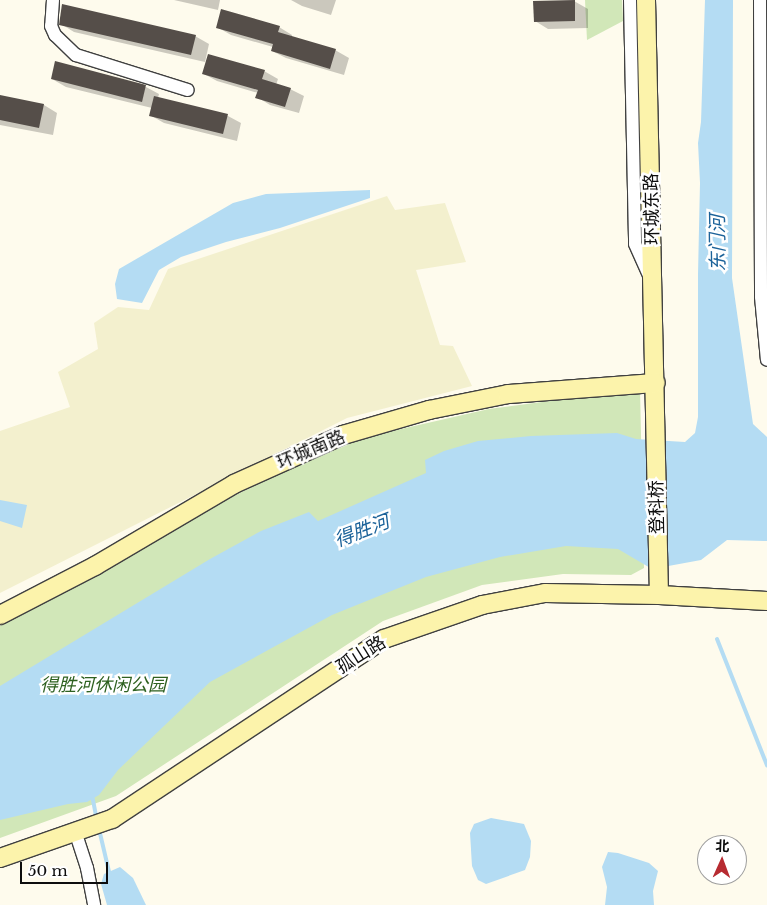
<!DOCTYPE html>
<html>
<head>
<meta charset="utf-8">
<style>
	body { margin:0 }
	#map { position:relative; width:767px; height:905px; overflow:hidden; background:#fefbed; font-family:"Libre Baskerville","Noto Sans SC",serif }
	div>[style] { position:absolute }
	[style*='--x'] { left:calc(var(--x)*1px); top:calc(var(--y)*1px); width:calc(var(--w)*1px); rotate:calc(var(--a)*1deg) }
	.farmland>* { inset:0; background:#f3f0ce }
	.green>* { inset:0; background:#d1e7b8 }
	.water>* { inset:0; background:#b4dcf3 }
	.shadow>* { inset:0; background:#0003 }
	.stream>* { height:4px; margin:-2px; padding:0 2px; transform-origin:2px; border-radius:2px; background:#b4dcf3 }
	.building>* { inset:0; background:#554e49 }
	.roads { filter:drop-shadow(1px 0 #404040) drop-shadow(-1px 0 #404040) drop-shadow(0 1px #404040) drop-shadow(0 -1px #404040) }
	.street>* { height:12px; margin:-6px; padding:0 6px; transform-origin:6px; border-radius:6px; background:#fff }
	.secondary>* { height:18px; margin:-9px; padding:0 9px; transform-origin:9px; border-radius:9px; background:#fcf3ab }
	span { translate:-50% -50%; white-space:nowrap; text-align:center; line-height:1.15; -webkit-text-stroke:5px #fff; paint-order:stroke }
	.street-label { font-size:18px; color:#0d0d0d }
	.park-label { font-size:18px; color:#2e6120; font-style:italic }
	.water-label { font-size:19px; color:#1b6299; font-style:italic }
	.north { position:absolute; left:697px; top:835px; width:50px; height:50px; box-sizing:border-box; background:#fff; border:1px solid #9e9e9e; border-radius:50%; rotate:2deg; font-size:14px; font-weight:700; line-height:20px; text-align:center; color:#0d0d0d }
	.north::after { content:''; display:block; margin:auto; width:18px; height:22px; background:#b72b31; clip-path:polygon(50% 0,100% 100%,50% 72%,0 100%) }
	.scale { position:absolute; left:20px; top:862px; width:88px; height:22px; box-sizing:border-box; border:2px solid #0d0d0d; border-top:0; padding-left:6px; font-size:15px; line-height:18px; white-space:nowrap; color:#0d0d0d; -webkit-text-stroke:4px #fff; paint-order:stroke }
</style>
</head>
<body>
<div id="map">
	<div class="farmland">
		<i style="clip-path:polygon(387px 196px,395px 210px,445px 203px,466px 262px,416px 270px,440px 345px,453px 346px,472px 386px,347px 418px,0 593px,0 431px,70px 407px,58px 372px,98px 349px,94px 323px,118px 307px,149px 310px,168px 269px)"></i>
	</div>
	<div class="green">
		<i style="clip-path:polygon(585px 0,622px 0,623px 21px,587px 40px)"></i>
		<i style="clip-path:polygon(640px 389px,644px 568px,631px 575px,563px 574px,482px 585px,383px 621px,116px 796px,0 838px,0 626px,225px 500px,344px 442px,489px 409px)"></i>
	</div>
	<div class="water">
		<i style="clip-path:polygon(705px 0,733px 0,732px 278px,753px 424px,767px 437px,767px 541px,727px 540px,701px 560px,652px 569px,618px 549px,566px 546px,500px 557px,426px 577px,332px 615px,210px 682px,118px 770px,99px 795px,87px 802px,68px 804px,0 820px,0 686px,210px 559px,261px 531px,309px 512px,318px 521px,426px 473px,425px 460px,444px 451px,478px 441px,531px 436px,617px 433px,636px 439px,685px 442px,695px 433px,698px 417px,698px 274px,700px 183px,698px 143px,701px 122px)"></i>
		<i style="clip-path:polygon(370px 190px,370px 198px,280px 228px,226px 242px,181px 257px,159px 270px,142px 303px,117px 299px,115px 284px,119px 269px,233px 203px,266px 194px)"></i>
		<i style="clip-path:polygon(0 500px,27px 505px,22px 528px,0 521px)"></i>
		<i style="clip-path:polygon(491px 818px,524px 824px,531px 841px,530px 857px,525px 870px,486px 884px,478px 880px,472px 866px,470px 833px,474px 824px)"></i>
		<i style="clip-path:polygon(608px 852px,618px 853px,649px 863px,658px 871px,653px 891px,654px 905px,605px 905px,607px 887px,602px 867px)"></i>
		<i style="clip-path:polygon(120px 867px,133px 878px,146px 905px,107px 905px,101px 884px,104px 874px)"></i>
	</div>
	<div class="shadow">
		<i style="clip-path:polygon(174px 0,220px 0,218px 10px)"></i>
		<i style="clip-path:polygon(291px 0,336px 0,331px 15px,302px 6px)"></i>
		<i style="clip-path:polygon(574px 1px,588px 9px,588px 28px,548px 29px,535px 21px)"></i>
		<i style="clip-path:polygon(61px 24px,195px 36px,209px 44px,205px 62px,74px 32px)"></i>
		<i style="clip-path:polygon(217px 27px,279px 27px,292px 35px,292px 38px,335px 50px,349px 58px,344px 75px,286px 58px,272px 51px,273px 47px,231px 35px)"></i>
		<i style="clip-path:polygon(264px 71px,278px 79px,276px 85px,290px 89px,304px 96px,299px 113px,270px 105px,257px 97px,258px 93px,217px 81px,204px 74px)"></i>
		<i style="clip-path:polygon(52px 79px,146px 87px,159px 94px,158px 98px,228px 116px,241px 123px,237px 141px,164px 123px,150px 115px,152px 108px,66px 87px)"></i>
		<i style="clip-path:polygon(0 97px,44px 105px,57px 113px,53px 135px,0 125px)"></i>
	</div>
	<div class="stream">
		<i style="--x:717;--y:639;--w:136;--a:68.4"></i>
		<i style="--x:92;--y:795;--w:25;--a:79"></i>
		<i style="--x:99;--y:829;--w:48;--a:76.8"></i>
	</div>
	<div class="building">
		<i style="clip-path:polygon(575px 0,575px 21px,534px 22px,533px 1px)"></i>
		<i style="clip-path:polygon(62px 4px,196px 35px,191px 55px,59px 25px)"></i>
		<i style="clip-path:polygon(221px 9px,280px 26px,278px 32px,336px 49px,330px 69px,271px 51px,273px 44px,216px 28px)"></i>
		<i style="clip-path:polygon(208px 54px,265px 70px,262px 79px,291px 88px,285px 107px,255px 98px,258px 90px,202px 74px)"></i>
		<i style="clip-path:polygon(55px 61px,146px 85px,142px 102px,51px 79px)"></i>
		<i style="clip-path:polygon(0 95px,44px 104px,39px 128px,0 120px)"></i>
		<i style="clip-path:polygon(154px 96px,228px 114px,223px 134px,149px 116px)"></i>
	</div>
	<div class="roads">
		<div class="street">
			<i style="--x:53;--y:0;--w:26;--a:94"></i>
			<i style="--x:51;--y:26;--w:10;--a:66"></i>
			<i style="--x:55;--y:35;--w:29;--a:44"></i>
			<i style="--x:76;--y:55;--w:117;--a:17.4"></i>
			<i style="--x:630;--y:0;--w:244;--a:88.8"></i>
			<i style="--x:635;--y:244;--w:36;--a:66"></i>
			<i style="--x:760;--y:0;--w:297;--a:89.8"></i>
			<i style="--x:761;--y:297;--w:63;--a:84.6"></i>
			<i style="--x:75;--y:831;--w:39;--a:72"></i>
			<i style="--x:87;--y:868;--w:38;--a:79"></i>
		</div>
		<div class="secondary">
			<i style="--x:646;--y:0;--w:595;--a:88.75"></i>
			<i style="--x:0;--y:615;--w:107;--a:-27.3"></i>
			<i style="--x:95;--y:566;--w:161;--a:-30.5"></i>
			<i style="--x:234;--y:484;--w:120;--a:-24.2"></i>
			<i style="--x:343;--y:435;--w:90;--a:-16.2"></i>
			<i style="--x:429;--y:410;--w:81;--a:-11.4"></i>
			<i style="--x:508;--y:394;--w:148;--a:-4.3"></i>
			<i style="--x:0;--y:858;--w:119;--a:-19.2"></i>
			<i style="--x:112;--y:819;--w:326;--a:-33.5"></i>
			<i style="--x:384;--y:639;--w:104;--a:-19.1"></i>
			<i style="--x:482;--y:605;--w:64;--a:-10.8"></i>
			<i style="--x:545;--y:593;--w:114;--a:1"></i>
			<i style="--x:659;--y:595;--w:108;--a:3.2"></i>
		</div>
	</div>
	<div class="street-label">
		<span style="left:652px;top:209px;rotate:-91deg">环城东路</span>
		<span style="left:311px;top:450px;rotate:-23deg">环城南路</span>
		<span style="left:657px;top:507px;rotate:-91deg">登科桥</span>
		<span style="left:361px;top:655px;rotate:-32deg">孤山路</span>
	</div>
	<div class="park-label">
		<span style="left:103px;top:685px">得胜河休闲公园</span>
	</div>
	<div class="water-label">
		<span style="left:718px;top:243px;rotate:-91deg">东门河</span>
		<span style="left:362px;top:531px;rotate:-21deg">得胜河</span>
	</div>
	<div class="north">北</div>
	<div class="scale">50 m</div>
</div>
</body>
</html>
